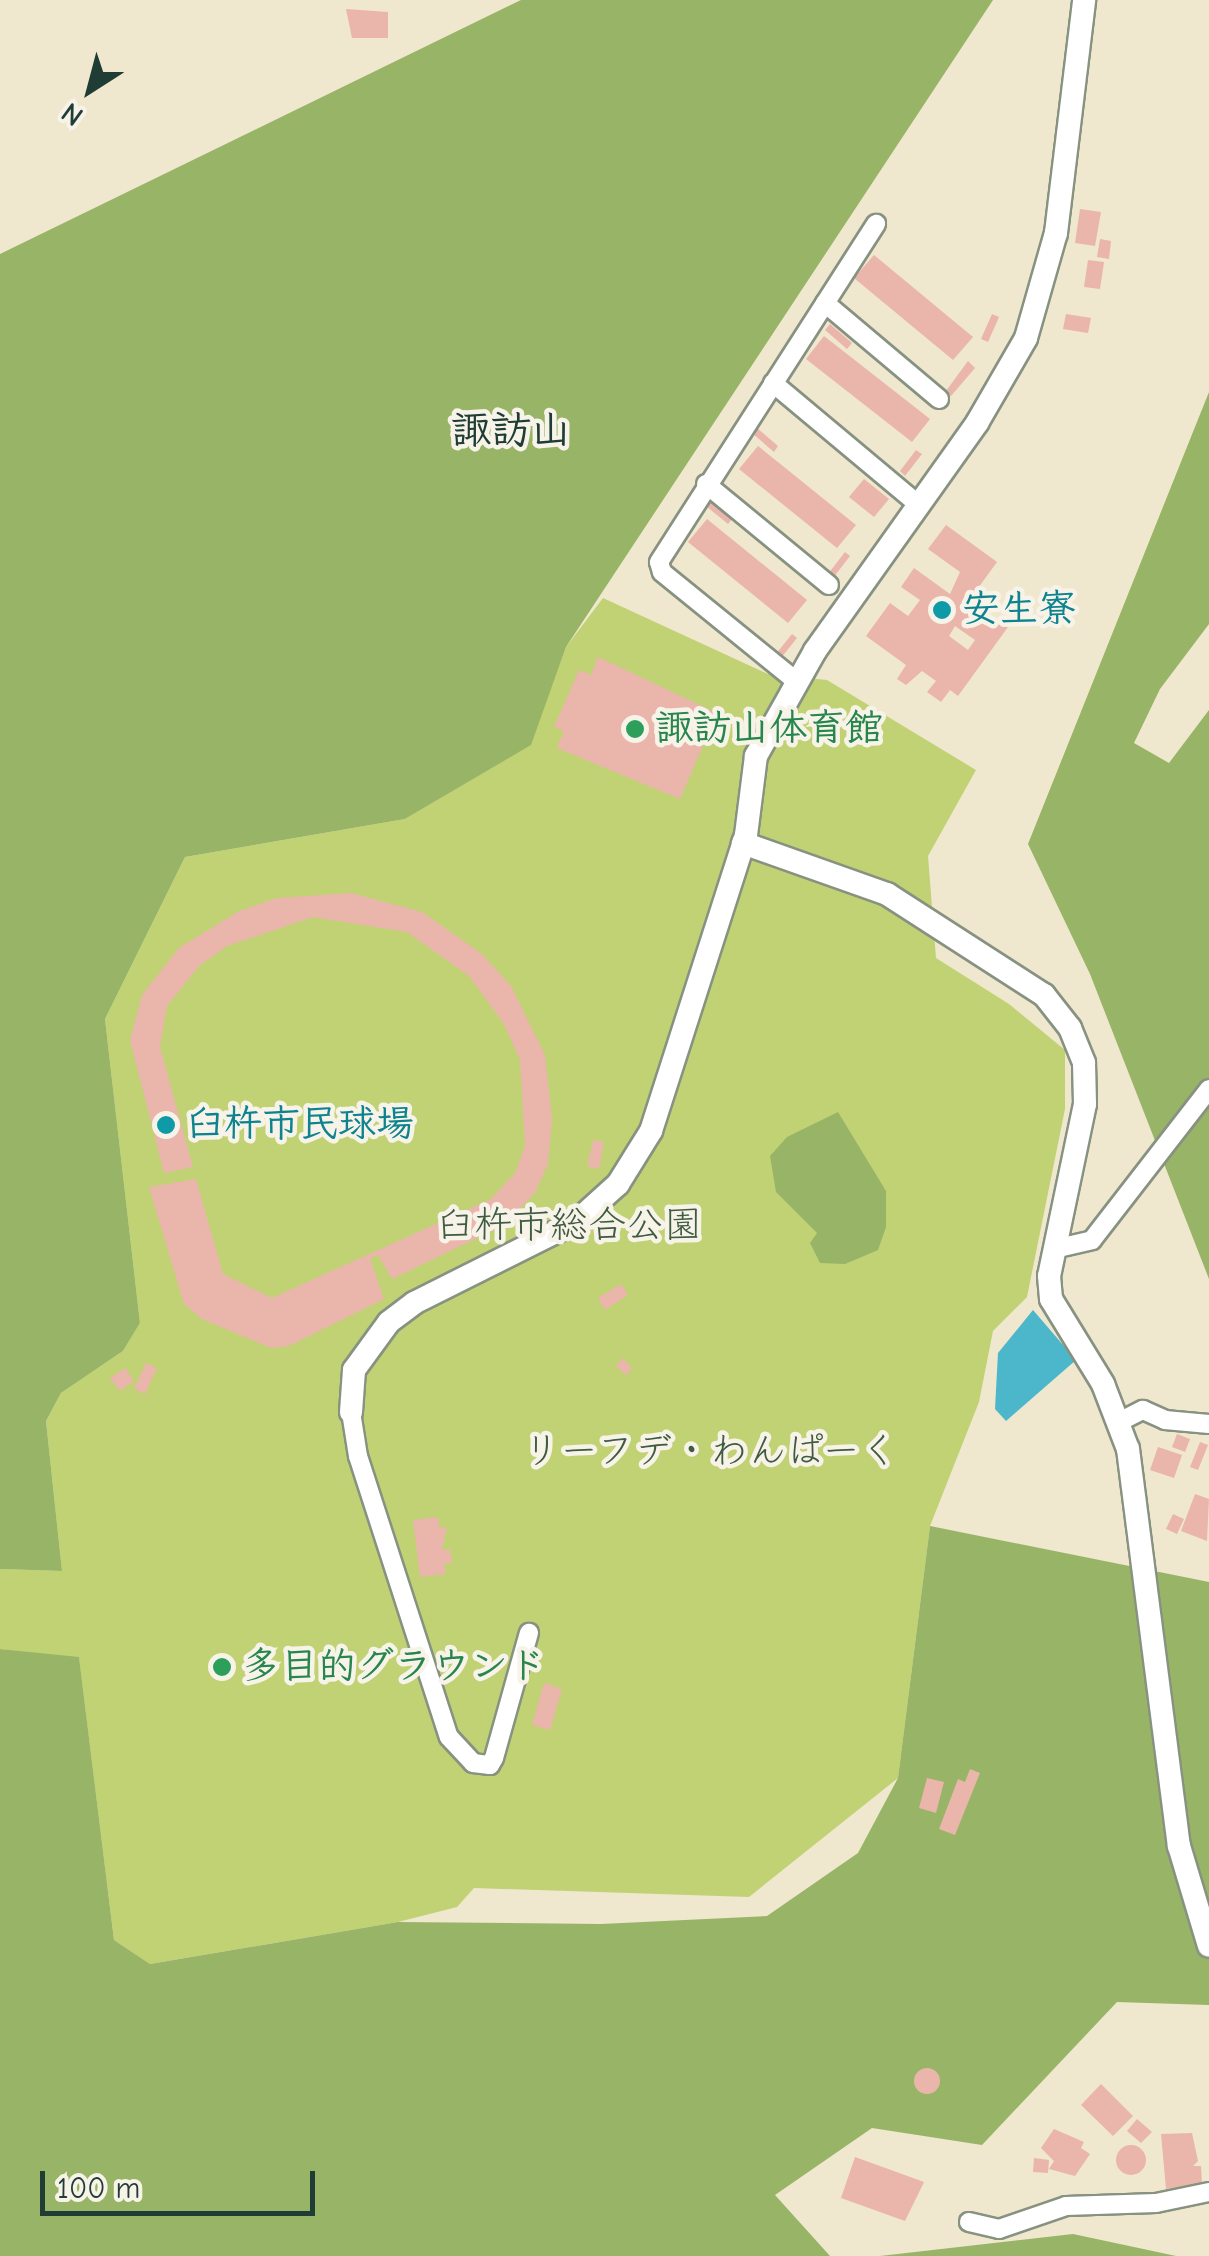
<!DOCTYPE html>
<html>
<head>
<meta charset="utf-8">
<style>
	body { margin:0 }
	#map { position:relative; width:1209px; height:2256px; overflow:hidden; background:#efe7ce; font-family:"Comic Neue","Klee One",sans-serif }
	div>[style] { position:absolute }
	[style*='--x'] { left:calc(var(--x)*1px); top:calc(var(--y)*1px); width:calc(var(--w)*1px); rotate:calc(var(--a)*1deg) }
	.green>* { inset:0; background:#c1d274 }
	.forest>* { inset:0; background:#98b466 }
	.water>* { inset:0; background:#4cb6ca }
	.building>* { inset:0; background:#eab5aa }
	.round { border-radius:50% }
	.roads { filter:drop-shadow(2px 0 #879281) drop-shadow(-2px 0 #879281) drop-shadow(0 2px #879281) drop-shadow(0 -2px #879281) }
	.minor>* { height:18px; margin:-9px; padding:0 9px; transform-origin:9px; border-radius:9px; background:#fff }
	.tertiary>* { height:22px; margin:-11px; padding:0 11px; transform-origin:11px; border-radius:11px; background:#fff }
	.dots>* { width:28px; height:28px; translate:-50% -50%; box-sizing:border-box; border:5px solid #f7f3e8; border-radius:50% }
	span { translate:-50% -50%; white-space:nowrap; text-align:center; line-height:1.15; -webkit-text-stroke:9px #f7f3e8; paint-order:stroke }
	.culture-label { font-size:38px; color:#0d838f; font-weight:700 }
	.left { translate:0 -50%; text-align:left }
	.leisure-label { font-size:38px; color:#27864d; font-weight:700 }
	.park-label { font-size:38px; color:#3f5b41 }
	.neighbourhood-label { font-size:40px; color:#1f3d34; font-weight:700 }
	.north { position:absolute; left:40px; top:40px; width:100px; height:100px; -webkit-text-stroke:8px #f7f3e8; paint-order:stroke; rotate:216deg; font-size:28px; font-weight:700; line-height:40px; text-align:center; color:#1f3d34 }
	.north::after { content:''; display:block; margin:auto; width:35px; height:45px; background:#1f3d34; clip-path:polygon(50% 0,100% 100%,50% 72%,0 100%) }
	.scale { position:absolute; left:40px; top:2171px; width:275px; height:45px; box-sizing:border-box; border:5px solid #1f3d34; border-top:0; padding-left:12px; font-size:30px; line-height:35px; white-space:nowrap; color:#1f3d34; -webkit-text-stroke:8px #f7f3e8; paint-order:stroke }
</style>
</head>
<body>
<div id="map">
	<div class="green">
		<i style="clip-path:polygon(603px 598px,768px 674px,827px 680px,976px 770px,928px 856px,936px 958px,1009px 1004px,1065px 1050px,1065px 1109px,1027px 1297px,993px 1331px,979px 1402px,930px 1526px,898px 1778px,749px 1897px,474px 1888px,457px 1907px,398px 1922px,150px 1964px,114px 1940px,79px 1658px,0 1649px,0 1569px,62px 1571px,46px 1421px,61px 1393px,123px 1351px,140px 1323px,105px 1019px,185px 857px,405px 819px,530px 745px,566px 647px)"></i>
	</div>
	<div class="forest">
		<i style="clip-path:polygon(521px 0,993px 0,566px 647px,531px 745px,405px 819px,185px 857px,105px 1019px,140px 1323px,123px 1351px,61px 1393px,46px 1421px,62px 1571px,0 1569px,0 254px)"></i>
		<i style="clip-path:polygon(1209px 392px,1209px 624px,1160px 689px,1134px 743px,1169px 763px,1209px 710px,1209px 1279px,1090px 974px,1028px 844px)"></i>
		<i style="clip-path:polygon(838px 1112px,886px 1191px,886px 1227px,878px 1250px,845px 1264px,820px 1263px,810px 1243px,817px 1233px,776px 1192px,770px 1156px,787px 1137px)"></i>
		<i style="clip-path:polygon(930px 1526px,1209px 1582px,1209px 2005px,1117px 2002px,982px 2145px,872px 2128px,775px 2195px,830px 2256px,0 2256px,0 1649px,79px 1657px,114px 1940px,150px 1964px,398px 1922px,601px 1924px,767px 1916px,858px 1853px,898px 1778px)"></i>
		<i style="clip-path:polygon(1073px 2234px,1176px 2256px,880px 2256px)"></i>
	</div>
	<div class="water">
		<i style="clip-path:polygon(1033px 1310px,1076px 1360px,1006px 1421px,995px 1409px,998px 1353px)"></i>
	</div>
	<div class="building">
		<i style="clip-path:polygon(346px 9px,388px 12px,388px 38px,352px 38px)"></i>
		<i style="clip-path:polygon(1080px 209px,1101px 212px,1095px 246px,1075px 243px)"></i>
		<i style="clip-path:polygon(1100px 239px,1111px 241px,1109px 259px,1097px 257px)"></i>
		<i style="clip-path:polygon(874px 255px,973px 337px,953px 360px,854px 278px)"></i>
		<i style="clip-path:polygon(1088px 260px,1104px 262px,1100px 289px,1084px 287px)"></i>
		<i style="clip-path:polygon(992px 314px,999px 317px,988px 342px,981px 339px)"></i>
		<i style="clip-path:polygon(1066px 314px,1091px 318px,1088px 333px,1063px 329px)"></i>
		<i style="clip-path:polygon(830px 324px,852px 343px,847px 349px,825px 330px)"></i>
		<i style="clip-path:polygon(824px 336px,930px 419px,912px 442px,806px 359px)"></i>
		<i style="clip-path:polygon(968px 361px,975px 368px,951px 396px,946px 391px)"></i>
		<i style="clip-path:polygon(757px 428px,778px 446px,774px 452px,752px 433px)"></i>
		<i style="clip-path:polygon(758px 446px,856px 525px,837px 548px,739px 469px)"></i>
		<i style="clip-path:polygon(916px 450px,922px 454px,905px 476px,900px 471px)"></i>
		<i style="clip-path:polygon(864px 479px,889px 499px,874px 517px,849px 497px)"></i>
		<i style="clip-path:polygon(710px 501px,732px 519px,728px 524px,706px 506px)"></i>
		<i style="clip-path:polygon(707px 519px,807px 600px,788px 623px,688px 542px)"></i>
		<i style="clip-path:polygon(evenodd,946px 525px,997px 562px,965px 606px,1008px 627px,958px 696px,950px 690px,941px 702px,927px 692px,936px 681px,922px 671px,906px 685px,897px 679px,906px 665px,866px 636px,890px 603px,908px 616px,920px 600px,901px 587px,914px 568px,950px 594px,960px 572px,928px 549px,946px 525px,955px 626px,975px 640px,968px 650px,949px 636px,955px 626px)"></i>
		<i style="clip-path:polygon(845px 552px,850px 556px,833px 578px,828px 574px)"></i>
		<i style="clip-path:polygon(792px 634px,797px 638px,781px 658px,776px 654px)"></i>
		<i style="clip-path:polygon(598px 657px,717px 713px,680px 799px,557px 748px,564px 731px,554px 727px,579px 670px,591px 675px)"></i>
		<i style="clip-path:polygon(351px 893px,422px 912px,482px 954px,511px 986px,545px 1055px,552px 1119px,548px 1164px,535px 1193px,504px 1225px,392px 1279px,378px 1255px,370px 1259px,384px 1299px,289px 1346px,271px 1348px,202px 1319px,184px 1304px,149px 1187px,196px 1179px,223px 1274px,272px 1298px,491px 1199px,515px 1173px,525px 1146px,520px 1060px,504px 1024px,469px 976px,407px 932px,313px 917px,227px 946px,199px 966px,167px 1006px,160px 1047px,193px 1167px,164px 1173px,130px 1040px,142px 995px,179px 948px,239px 911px,277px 898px)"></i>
		<i style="clip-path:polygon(593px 1140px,604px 1142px,599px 1169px,587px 1166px)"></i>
		<i style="clip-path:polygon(621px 1284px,628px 1295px,605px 1310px,598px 1298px)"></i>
		<i style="clip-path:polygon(623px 1358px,632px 1369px,626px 1375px,616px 1366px)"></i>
		<i style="clip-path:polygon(146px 1363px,157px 1368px,145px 1394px,134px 1389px)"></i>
		<i style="clip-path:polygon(125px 1368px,134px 1381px,120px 1391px,110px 1378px)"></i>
		<i style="clip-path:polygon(1177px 1434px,1190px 1439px,1185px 1452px,1172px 1447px)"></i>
		<i style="clip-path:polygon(1200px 1442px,1208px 1445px,1198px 1470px,1190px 1467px)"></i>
		<i style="clip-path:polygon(1158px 1447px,1182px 1455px,1174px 1478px,1150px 1470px)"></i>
		<i style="clip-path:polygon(1195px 1494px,1209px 1499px,1207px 1541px,1181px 1531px)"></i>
		<i style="clip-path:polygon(1173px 1514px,1184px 1519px,1177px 1534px,1166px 1529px)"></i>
		<i style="clip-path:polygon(438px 1517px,440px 1528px,447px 1527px,442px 1550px,450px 1549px,452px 1563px,444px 1564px,446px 1574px,420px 1577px,413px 1520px)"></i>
		<i style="clip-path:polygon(544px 1683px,562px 1689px,550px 1730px,532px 1725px)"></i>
		<i style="clip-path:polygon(970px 1769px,980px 1773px,955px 1835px,939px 1829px,958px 1779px,965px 1782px)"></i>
		<i style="clip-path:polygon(927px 1778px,944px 1782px,936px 1813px,919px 1808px)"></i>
		<i class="round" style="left:914px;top:2068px;width:26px;height:26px"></i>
		<i style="clip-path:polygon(1101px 2084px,1133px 2116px,1113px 2136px,1081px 2105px)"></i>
		<i style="clip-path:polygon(1137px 2119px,1152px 2132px,1141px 2143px,1127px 2131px)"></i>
		<i style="clip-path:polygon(1054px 2129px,1084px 2142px,1081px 2148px,1090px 2154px,1075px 2176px,1049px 2169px,1054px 2161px,1041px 2148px)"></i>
		<i style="clip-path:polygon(1192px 2133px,1198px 2161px,1193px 2166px,1201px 2166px,1202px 2184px,1166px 2189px,1161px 2134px)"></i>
		<i class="round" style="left:1116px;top:2145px;width:30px;height:30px"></i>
		<i style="clip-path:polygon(855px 2157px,924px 2182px,905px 2221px,841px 2198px)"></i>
		<i style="clip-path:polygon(1034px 2158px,1049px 2160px,1048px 2173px,1033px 2172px)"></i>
	</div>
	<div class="roads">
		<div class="minor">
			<i style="--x:825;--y:303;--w:149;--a:40.1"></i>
			<i style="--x:773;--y:383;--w:190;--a:39.9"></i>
			<i style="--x:706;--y:484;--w:159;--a:39.4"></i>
			<i style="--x:796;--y:681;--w:173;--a:-140.9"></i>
			<i style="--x:662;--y:572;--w:10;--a:-107"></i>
			<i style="--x:659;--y:562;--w:402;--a:-57.3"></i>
			<i style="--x:1054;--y:1249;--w:39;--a:-13"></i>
			<i style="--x:1092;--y:1240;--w:191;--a:-52.2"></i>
			<i style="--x:351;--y:1412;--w:45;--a:81"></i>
			<i style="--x:358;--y:1456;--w:295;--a:72.1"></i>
			<i style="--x:449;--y:1737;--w:35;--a:47"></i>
			<i style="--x:473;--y:1763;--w:17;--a:7"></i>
			<i style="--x:490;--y:1765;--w:8;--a:-60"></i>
			<i style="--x:494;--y:1758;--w:130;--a:-74.4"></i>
			<i style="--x:1117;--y:1423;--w:29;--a:-27"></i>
			<i style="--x:1143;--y:1410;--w:24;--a:24"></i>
			<i style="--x:1165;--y:1420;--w:44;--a:5.2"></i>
			<i style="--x:969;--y:2222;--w:31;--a:13"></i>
			<i style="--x:999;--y:2229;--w:71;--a:-18.9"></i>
			<i style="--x:1066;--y:2206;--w:90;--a:-1.9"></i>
			<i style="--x:1156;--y:2203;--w:54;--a:-11.7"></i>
		</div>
		<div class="tertiary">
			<i style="--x:743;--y:843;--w:153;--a:19.5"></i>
			<i style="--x:887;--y:894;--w:187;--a:32.8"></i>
			<i style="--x:1044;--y:995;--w:42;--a:51.8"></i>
			<i style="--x:1070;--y:1028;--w:38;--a:68"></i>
			<i style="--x:1084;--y:1063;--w:41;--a:88.6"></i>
			<i style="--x:1085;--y:1104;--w:176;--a:101.8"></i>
			<i style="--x:1049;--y:1276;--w:23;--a:85"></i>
			<i style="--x:1051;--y:1299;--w:100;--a:58.5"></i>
			<i style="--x:1103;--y:1384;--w:70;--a:69"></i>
			<i style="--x:1128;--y:1449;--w:400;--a:82.7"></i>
			<i style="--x:1179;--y:1846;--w:104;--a:73.3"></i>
			<i style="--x:351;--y:1412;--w:42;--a:-85.9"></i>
			<i style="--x:354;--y:1370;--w:59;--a:-53.9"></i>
			<i style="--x:389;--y:1322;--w:31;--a:-37"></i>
			<i style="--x:414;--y:1303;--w:181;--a:-26.6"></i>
			<i style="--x:576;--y:1222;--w:57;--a:-42.1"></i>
			<i style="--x:618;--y:1184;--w:62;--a:-58.1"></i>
			<i style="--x:651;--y:1131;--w:311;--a:-72.2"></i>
			<i style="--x:746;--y:835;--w:80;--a:-82.8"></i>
			<i style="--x:756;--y:756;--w:120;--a:-60.7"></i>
			<i style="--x:815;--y:651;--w:280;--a:-54.6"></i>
			<i style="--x:977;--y:423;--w:98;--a:-60"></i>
			<i style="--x:1026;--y:338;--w:109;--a:-74.1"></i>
			<i style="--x:1056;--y:233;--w:235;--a:-83.1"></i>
		</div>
	</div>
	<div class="dots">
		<i style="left:942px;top:610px;background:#0f9aa8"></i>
		<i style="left:635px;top:729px;background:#2e9e5b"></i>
		<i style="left:166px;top:1125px;background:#0f9aa8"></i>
		<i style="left:222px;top:1667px;background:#2e9e5b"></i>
	</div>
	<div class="culture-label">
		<span class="left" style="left:962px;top:610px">安生寮</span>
		<span class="left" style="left:186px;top:1125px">臼杵市民球場</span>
	</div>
	<div class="leisure-label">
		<span class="left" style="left:655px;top:729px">諏訪山体育館</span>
		<span class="left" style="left:242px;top:1667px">多目的グラウンド</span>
	</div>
	<div class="park-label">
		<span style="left:569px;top:1226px">臼杵市総合公園</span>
		<span style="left:710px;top:1452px">リーフデ・わんぱーく</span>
	</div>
	<div class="neighbourhood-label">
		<span style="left:511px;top:430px">諏訪山</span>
	</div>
	<div class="north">N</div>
	<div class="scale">100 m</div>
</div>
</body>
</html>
